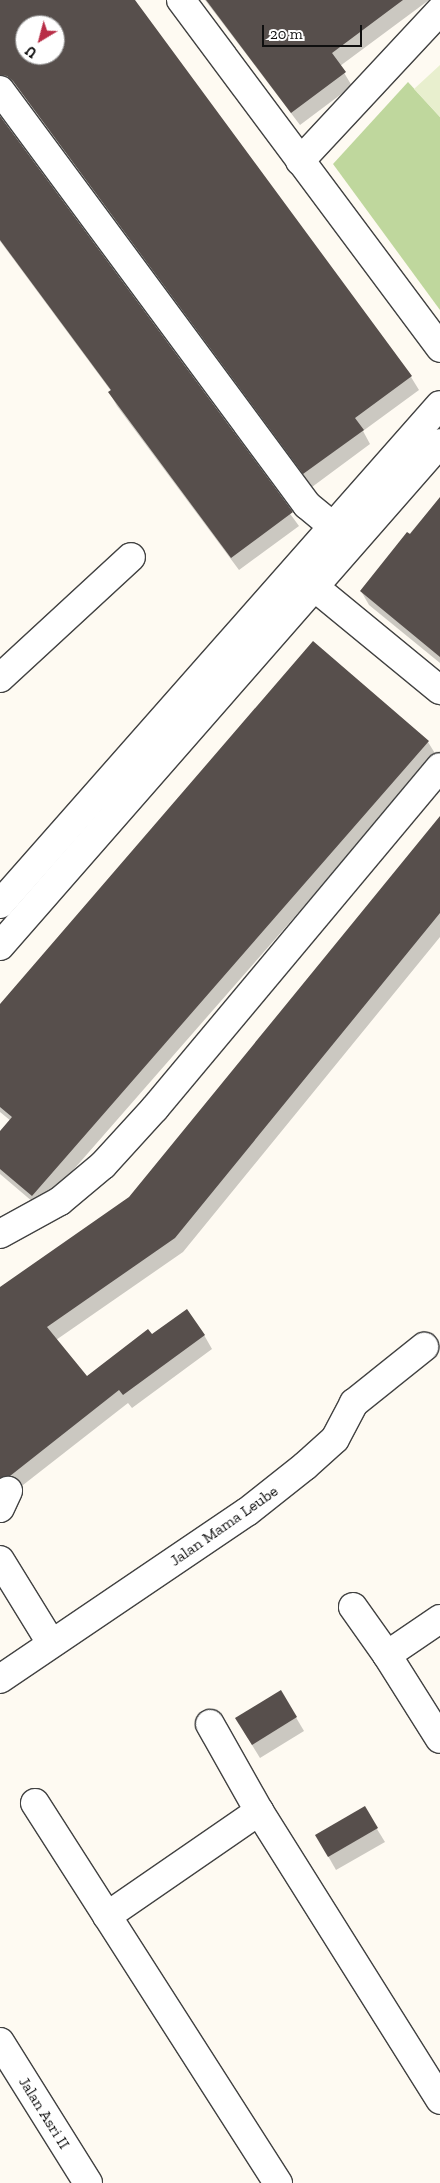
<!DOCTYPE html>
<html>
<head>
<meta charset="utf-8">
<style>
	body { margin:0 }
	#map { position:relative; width:440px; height:2183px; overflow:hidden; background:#fefaf2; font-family:"Zilla Slab",serif }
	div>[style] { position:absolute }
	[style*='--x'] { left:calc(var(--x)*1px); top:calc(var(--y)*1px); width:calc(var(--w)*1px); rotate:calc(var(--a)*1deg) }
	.forest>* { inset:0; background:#bfd79d }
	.pitch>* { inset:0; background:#e8efce }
	.shadow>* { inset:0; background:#0003 }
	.building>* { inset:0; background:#574f4c }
	.roads { filter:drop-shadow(1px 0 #424242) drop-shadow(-1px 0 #424242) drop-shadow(0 1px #424242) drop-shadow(0 -1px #424242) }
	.minor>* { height:28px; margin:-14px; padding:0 14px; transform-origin:14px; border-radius:14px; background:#fff }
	span { translate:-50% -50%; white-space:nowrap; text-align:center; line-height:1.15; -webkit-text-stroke:5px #fff; paint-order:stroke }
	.street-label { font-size:16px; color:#0f0f0f }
	.north { position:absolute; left:15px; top:15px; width:50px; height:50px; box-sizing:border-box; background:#fff; border:1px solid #9f9f9f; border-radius:50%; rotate:217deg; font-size:14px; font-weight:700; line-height:20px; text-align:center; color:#0f0f0f }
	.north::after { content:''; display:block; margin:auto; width:18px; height:22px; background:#b82e47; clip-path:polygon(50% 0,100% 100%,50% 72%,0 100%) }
	.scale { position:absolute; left:262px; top:25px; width:100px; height:22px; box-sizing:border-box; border:2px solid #0f0f0f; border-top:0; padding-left:6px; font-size:15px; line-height:18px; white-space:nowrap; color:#0f0f0f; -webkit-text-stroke:4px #fff; paint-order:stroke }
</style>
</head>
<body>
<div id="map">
	<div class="forest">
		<i style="clip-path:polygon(408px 82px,440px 117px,440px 310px,333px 164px)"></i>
	</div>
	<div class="pitch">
		<i style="clip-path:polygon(440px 65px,440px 117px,414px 89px)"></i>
	</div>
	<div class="shadow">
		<i style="clip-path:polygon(evenodd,0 0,134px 0,411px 377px,419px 390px,363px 431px,370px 444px,312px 487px,22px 94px,16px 89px,0 90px,0 0,25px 25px,55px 25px,55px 55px,25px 55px,25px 25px)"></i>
		<i style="clip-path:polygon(205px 0,429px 0,340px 66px,352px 86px,300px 125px)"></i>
		<i style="clip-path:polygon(0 118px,299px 526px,239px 570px,117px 406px,109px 392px,111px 391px,0 241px)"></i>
		<i style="clip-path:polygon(440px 498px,440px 663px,369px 605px,361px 591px)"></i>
		<i style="clip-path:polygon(428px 742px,436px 755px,40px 1208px,0 1174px,0 1133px,11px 1121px,0 1112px,0 1006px)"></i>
		<i style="clip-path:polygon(440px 818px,440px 937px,183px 1252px,56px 1340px,87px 1378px,152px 1336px,204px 1335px,212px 1349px,132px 1408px,128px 1403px,0 1503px,0 1289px,130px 1197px)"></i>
		<i style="clip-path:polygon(281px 1692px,304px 1731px,260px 1758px,244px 1732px)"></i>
		<i style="clip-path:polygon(364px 1808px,385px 1842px,336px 1870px,316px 1835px)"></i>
	</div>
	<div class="building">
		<i style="clip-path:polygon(evenodd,0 0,135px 0,412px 376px,355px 418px,364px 430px,303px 474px,13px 81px,7px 76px,0 75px,0 0,25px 25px,55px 25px,55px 55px,25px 55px,25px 25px)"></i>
		<i style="clip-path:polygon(206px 0,403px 0,332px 53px,346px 72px,291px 113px)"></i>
		<i style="clip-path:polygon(0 116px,293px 512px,231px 558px,108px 392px,111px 390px,0 240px)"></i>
		<i style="clip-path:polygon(440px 497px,440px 657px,360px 591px,407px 532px,410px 534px)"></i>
		<i style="clip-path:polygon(313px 641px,429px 741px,32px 1196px,0 1169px,0 1131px,12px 1117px,0 1107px,0 1004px)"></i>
		<i style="clip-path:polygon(440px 816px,440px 913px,175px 1238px,47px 1327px,87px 1376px,148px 1329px,152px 1334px,187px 1309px,205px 1335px,123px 1395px,119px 1390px,10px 1476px,0 1478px,0 1287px,129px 1197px)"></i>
		<i style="clip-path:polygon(281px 1690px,297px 1717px,252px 1745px,235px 1718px)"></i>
		<i style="clip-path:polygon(365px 1806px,378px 1828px,328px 1857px,315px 1835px)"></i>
	</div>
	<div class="roads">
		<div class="minor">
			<i style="--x:181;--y:0;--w:434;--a:53.3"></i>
			<i style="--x:0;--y:90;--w:516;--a:53.51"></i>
			<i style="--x:307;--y:505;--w:52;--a:39.5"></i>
			<i style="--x:300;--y:161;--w:205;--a:-47"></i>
			<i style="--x:301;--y:576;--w:180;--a:39.4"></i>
			<i style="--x:0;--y:678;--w:178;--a:-42.7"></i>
			<i style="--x:0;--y:904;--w:665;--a:-48.6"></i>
			<i style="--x:0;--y:946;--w:668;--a:-48.82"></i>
			<i style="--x:0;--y:1234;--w:68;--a:-28.8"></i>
			<i style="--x:60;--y:1201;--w:56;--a:-39.9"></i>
			<i style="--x:103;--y:1165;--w:77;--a:-47.6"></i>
			<i style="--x:155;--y:1108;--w:444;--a:-50.1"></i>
			<i style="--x:0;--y:1508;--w:19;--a:-65"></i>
			<i style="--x:0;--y:1560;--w:97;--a:58.4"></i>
			<i style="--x:353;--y:1607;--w:59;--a:54.7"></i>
			<i style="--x:387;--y:1655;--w:99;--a:57.8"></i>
			<i style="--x:387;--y:1655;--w:64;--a:-34.2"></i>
			<i style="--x:0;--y:1679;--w:298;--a:-34.1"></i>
			<i style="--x:247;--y:1512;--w:74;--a:-38.4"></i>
			<i style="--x:305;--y:1466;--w:40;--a:-42"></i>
			<i style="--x:335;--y:1439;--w:41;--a:-62.2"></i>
			<i style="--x:354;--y:1403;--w:90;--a:-38.7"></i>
			<i style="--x:210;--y:1724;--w:100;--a:60.6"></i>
			<i style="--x:259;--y:1811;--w:341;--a:57.9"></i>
			<i style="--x:35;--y:1803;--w:451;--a:57.4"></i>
			<i style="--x:107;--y:1916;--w:185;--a:-34.6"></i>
			<i style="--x:0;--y:2042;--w:166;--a:58"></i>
		</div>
	</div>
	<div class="street-label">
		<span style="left:224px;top:1526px;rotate:-35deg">Jalan Mama Leube</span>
		<span style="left:44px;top:2113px;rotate:58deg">Jalan Asri II</span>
	</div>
	<div class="north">U</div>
	<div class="scale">20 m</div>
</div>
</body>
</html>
